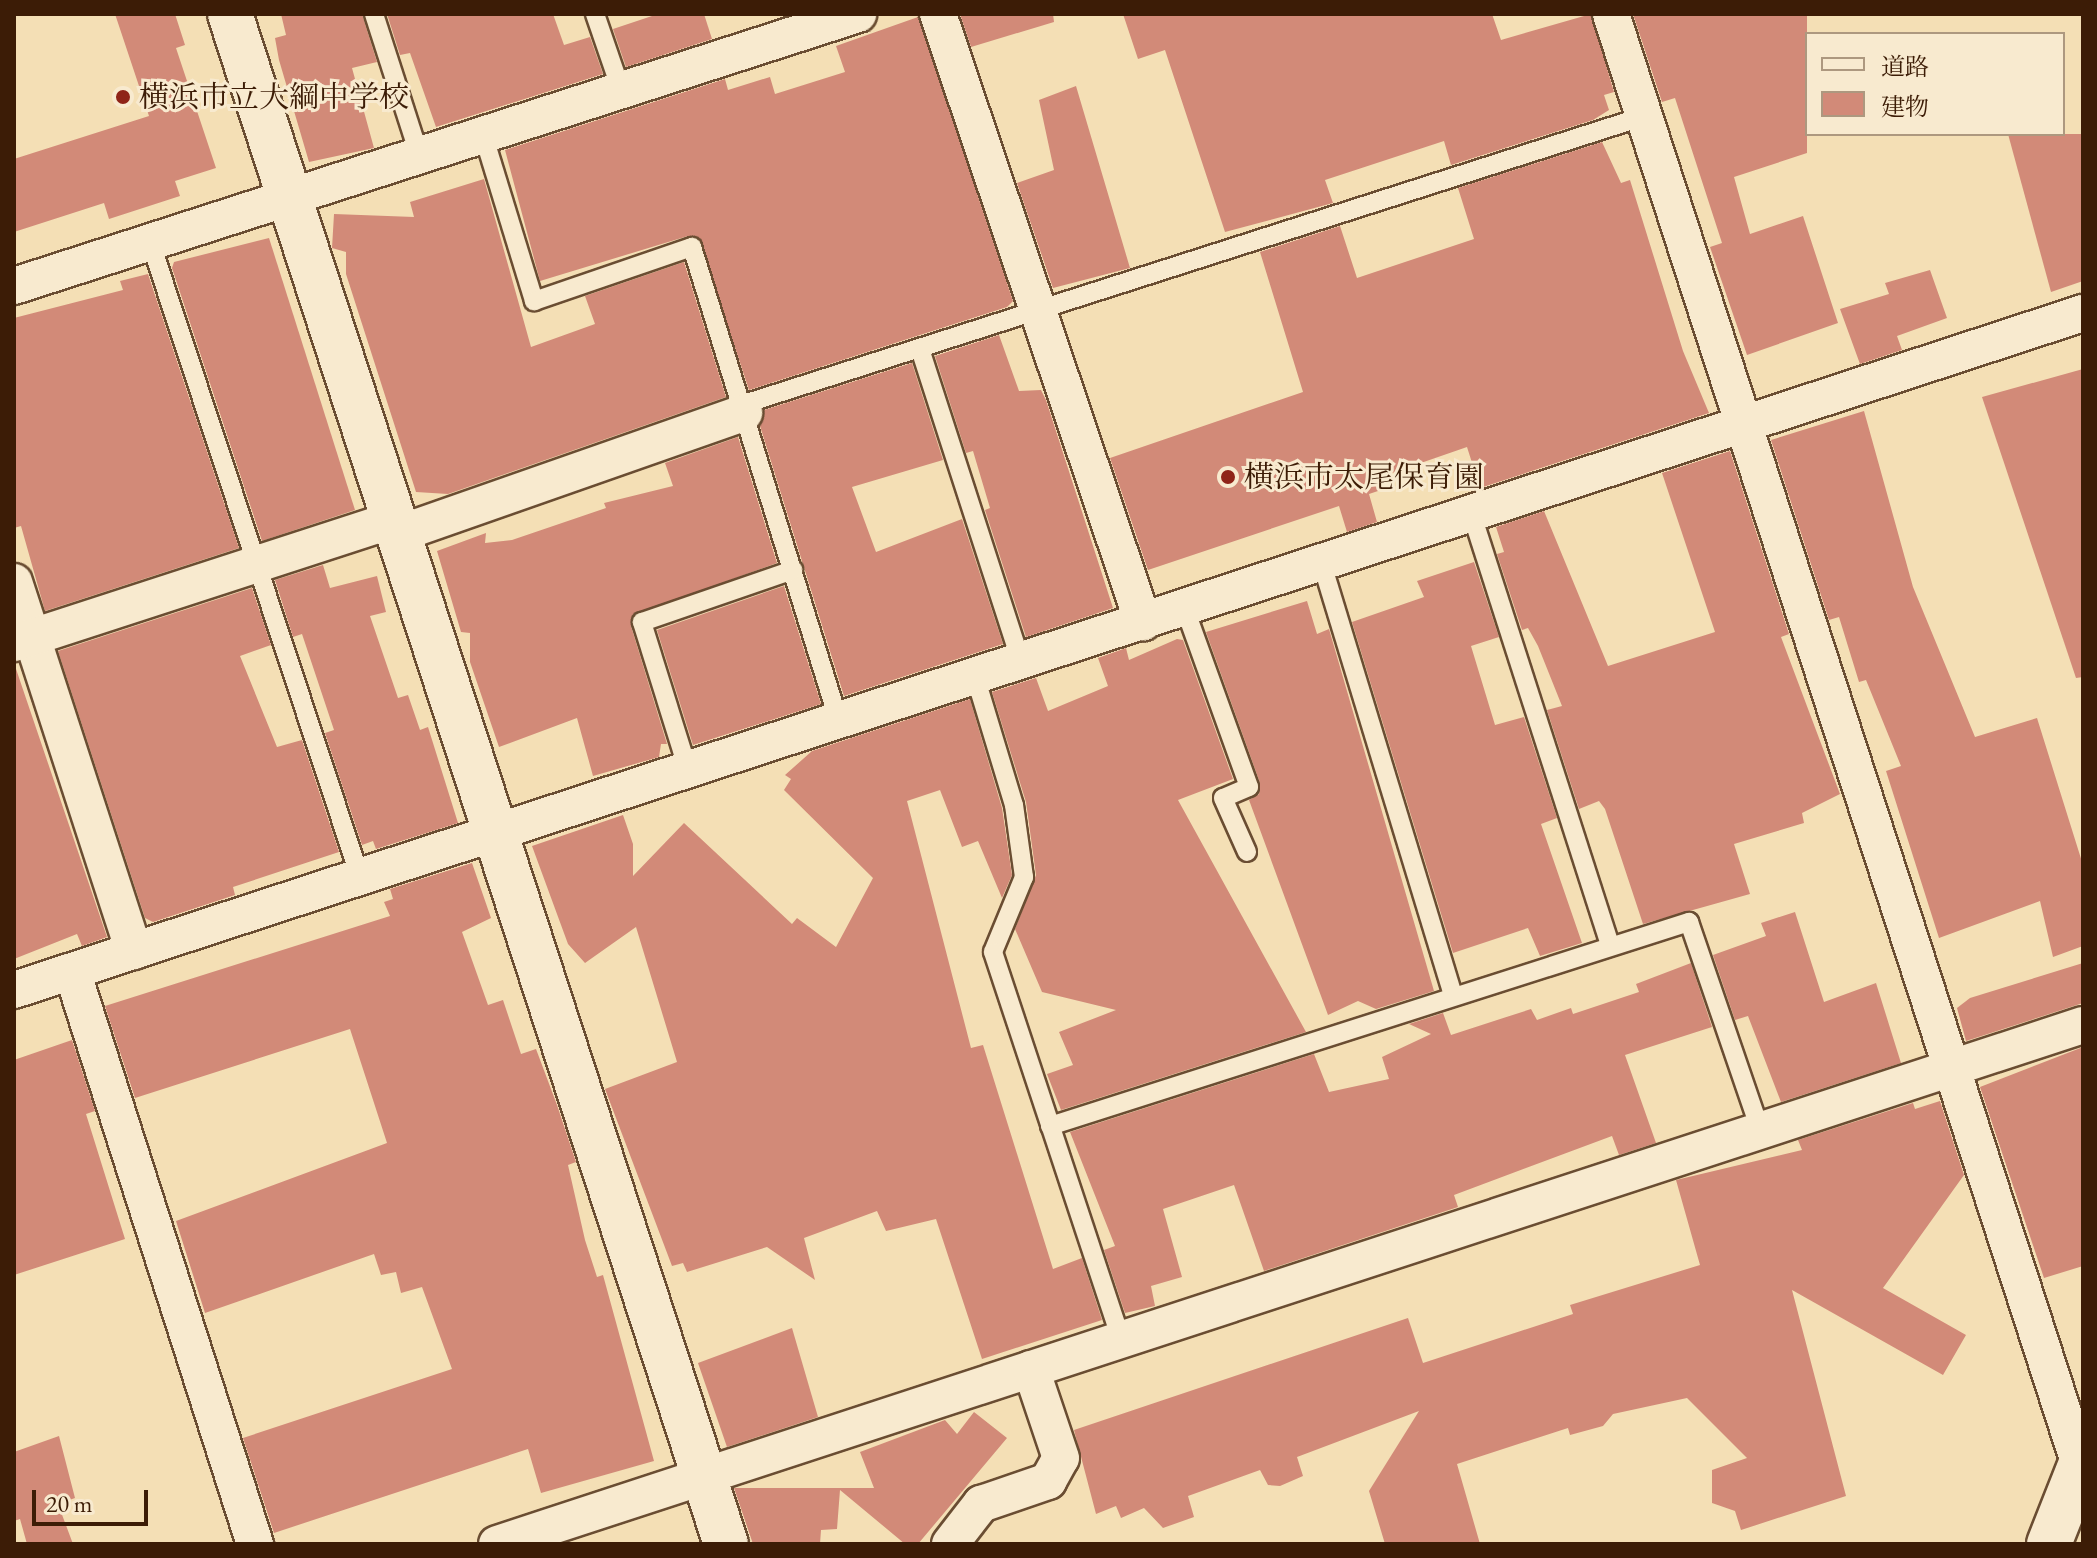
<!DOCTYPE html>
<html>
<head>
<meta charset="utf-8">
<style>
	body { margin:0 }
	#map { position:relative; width:2097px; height:1558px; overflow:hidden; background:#f4dfb5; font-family:"EB Garamond","Noto Serif JP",serif }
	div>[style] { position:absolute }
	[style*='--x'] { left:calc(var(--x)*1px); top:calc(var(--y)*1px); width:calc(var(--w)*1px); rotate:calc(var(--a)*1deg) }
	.building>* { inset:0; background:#d28a78 }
	.roads { filter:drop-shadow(2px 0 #6a4d32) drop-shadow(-2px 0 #6a4d32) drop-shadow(0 2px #6a4d32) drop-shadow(0 -2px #6a4d32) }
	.service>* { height:18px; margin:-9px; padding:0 9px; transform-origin:9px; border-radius:9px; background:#f8eacf }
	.minor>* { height:36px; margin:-18px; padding:0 18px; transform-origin:18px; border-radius:18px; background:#f8eacf }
	.tertiary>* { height:44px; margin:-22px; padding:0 22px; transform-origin:22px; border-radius:22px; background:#f8eacf }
	.dots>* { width:22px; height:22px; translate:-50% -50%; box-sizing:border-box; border:4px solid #f8eacf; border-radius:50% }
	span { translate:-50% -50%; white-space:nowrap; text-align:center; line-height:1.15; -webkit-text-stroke:6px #f8eacf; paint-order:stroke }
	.poi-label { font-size:30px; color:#3c1c06 }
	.left { translate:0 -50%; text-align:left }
	.frame { position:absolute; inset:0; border:16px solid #3c1c06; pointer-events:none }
	.legend { position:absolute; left:1805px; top:32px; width:260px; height:104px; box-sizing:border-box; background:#f8eacf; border:2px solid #ad987f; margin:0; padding:10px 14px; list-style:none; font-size:24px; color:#3c1c06 }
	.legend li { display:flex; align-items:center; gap:16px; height:40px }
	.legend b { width:40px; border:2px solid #ad987f }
	.scale { position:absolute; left:32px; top:1490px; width:116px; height:36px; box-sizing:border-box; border:4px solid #3c1c06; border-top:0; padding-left:10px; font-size:24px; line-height:28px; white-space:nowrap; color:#3c1c06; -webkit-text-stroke:6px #f8eacf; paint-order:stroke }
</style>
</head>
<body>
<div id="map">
	<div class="building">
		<i style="clip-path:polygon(115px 14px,175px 14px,185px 45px,176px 48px,216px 168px,175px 181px,180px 196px,109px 219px,104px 203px,14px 232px,14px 159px,149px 116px)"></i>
		<i style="clip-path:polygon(281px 14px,362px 14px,377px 62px,352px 68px,374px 148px,309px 162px,279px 60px,275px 38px,286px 35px)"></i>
		<i style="clip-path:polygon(387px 14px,553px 14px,564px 45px,590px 37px,603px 74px,436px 127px,410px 53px,400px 55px)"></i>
		<i style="clip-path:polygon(658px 14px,704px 14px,712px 39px,626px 67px,613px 29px)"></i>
		<i style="clip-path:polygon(960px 14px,1053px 14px,1054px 22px,971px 47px)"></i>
		<i style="clip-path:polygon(1123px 14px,1492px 14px,1501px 40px,1591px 14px,1614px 92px,1604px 95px,1609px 110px,1593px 120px,1451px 165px,1444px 141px,1325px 180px,1333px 203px,1225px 232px,1165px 50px,1138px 59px)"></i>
		<i style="clip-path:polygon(1633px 14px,1807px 14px,1807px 153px,1734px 177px,1750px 234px,1803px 216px,1838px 323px,1747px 355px,1710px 247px,1722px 243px,1675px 98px,1662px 102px)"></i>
		<i style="clip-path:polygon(918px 17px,1013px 301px,1007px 307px,749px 390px,699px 238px,688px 236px,540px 281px,505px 150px,725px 79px,728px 90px,770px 77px,775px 94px,845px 72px,836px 46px)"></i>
		<i style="clip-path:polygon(1076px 86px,1130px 268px,1053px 288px,1017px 183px,1054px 170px,1039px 100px)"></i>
		<i style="clip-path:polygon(2008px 134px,2083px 134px,2083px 281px,2051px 292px)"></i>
		<i style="clip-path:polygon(1602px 142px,1621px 183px,1630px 180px,1683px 351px,1709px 413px,1480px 488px,1467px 447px,1389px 474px,1393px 486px,1369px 494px,1377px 522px,1347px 532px,1339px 506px,1148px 570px,1110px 458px,1303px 392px,1260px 252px,1340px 226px,1357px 278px,1474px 239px,1458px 188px)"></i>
		<i style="clip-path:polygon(484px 179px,531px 347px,595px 324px,585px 296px,684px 262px,726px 397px,448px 494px,416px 492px,346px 274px,346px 252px,332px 248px,334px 214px,414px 217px,410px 202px)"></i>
		<i style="clip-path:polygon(269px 238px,355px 510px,262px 541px,172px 268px,174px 262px)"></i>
		<i style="clip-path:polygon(1930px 270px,1947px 318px,1897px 336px,1902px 350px,1860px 364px,1840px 309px,1889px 294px,1885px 283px)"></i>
		<i style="clip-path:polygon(148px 274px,239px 548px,45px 611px,21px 526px,14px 528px,14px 318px,123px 290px,120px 281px)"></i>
		<i style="clip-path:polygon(999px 335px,1019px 391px,1041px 390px,1046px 400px,1113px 608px,1026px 637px,985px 510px,990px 508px,973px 451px,966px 453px,935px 356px)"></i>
		<i style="clip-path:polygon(912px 363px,943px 460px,852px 487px,876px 552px,962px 519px,1003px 644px,844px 696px,760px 426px,764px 410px)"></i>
		<i style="clip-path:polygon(2083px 369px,2083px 677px,2076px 678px,1982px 397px)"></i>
		<i style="clip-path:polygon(1864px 411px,1913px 587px,1975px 737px,2037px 718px,2083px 865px,2083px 946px,2053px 957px,2040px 901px,1939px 938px,1886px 771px,1901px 766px,1866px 680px,1859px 682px,1839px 617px,1829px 620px,1771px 440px)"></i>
		<i style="clip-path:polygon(738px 437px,777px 563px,633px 615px,631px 626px,667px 744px,661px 744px,659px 757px,593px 776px,577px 718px,499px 747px,470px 662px,470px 633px,461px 632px,437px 551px,486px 533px,485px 543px,512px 540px,606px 508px,604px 503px,673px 486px,665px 463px)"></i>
		<i style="clip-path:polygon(1730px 451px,1789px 634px,1781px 637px,1840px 794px,1802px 813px,1804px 823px,1734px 844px,1750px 894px,1643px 924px,1605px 809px,1599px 801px,1579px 809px,1547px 710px,1562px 706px,1538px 646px,1528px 628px,1522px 630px,1497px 554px,1504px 552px,1496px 527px,1544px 511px,1608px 666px,1715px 632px,1662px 473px)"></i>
		<i style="clip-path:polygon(1474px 562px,1499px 637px,1471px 646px,1495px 725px,1524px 717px,1557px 818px,1541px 824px,1582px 943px,1540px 956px,1528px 928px,1453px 953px,1352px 622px,1424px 597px,1417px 581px)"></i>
		<i style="clip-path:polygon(323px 565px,330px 588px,377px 576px,386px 612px,370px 616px,398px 698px,408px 695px,420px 730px,428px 727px,458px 823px,376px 849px,373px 841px,362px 845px,325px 733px,334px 730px,302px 634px,293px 637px,275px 580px)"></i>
		<i style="clip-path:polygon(784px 586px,821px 704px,693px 745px,657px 630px)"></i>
		<i style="clip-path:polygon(252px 588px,271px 645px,240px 656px,277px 747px,302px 740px,339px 852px,233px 887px,235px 895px,153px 922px,145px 918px,58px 651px)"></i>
		<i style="clip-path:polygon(1307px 601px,1317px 634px,1329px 629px,1434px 991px,1376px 1009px,1358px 1001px,1328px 1015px,1249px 800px,1259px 794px,1260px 783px,1206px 632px)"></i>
		<i style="clip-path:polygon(1177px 639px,1183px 640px,1233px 779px,1178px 800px,1306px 1032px,1061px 1110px,1047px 1074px,1073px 1065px,1059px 1032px,1116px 1010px,1042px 992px,1015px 929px,1036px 875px,1026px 802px,992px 692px,1036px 678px,1048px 711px,1108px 686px,1098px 658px,1126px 648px,1129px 660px)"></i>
		<i style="clip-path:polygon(14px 663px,107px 937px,82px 946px,77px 934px,14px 959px)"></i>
		<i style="clip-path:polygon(970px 699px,1002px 808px,1012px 875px,1002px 898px,978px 841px,962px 847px,940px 790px,907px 801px,971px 1048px,983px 1045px,1053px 1269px,1082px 1258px,1102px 1320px,982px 1359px,936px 1219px,886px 1231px,877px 1211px,804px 1238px,815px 1280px,767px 1247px,687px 1272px,683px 1263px,672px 1266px,605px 1089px,677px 1062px,636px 927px,585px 963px,568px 944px,532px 846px,623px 815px,633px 844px,633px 876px,684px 823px,792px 924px,797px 918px,836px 947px,873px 878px,784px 790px,791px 779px,785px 775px,812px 751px)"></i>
		<i style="clip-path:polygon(472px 863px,491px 918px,462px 932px,488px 1005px,503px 1000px,521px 1054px,536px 1049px,557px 1105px,576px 1162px,568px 1165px,585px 1240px,597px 1277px,603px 1275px,654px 1461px,541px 1493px,528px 1449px,274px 1533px,243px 1438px,452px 1369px,422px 1287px,401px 1293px,396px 1272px,381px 1275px,374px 1254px,205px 1313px,176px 1221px,387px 1143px,350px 1029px,135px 1098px,105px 1006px,390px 916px,384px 902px,393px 899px,390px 889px)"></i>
		<i style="clip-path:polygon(1795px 912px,1824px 1002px,1876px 983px,1901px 1063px,1781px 1102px,1748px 1016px,1735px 1020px,1713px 955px,1766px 936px,1761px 923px)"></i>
		<i style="clip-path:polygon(1691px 963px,1712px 1027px,1625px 1055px,1656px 1143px,1619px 1155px,1612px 1136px,1454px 1195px,1458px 1207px,1264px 1271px,1234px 1185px,1163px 1209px,1182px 1277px,1151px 1286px,1155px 1306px,1125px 1313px,1104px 1250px,1115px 1246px,1070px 1132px,1314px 1054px,1329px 1092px,1389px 1079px,1382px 1057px,1431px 1034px,1409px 1024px,1443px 1013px,1451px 1035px,1531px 1009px,1537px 1020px,1571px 1008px,1573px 1014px,1639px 992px,1636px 984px)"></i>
		<i style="clip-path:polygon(2083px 963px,2083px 1003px,1966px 1041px,1957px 1008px,1970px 998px)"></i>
		<i style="clip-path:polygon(72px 1040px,95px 1111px,86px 1114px,125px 1239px,14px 1275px,14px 1060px)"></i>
		<i style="clip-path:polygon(2083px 1047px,2083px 1266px,2044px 1278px,1980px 1087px)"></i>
		<i style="clip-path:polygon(1940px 1101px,1964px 1175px,1883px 1288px,1966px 1335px,1943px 1375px,1792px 1290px,1846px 1496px,1741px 1530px,1735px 1511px,1712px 1503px,1712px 1470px,1747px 1458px,1687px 1398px,1613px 1414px,1603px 1426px,1570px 1435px,1568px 1428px,1457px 1464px,1480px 1544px,1385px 1544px,1369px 1491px,1419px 1411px,1297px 1457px,1303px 1476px,1280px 1486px,1268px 1485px,1260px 1470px,1188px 1496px,1194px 1517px,1163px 1528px,1144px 1508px,1121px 1518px,1116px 1506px,1096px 1514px,1074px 1430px,1408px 1318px,1423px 1363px,1573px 1314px,1570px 1305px,1700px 1265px,1676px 1180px,1802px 1150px,1798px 1140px,1913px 1103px,1915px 1109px)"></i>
		<i style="clip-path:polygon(792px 1328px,818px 1417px,727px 1447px,698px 1363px)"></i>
		<i style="clip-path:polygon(974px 1412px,1007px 1438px,918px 1544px,905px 1544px,840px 1490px,837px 1529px,821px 1530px,820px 1544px,753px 1544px,734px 1488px,874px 1488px,860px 1452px,945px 1420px,957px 1434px)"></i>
		<i style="clip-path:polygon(59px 1436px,75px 1498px,58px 1504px,73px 1544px,27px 1544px,20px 1519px,14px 1521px,14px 1452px)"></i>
	</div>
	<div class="roads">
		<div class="service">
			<i style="--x:374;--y:14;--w:147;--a:72.2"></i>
			<i style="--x:595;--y:14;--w:80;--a:71.1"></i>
			<i style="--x:483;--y:134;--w:175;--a:73"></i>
			<i style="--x:534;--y:301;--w:167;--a:-18.9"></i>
			<i style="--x:692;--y:247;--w:496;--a:72.8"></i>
			<i style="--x:150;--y:241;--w:670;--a:71.73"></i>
			<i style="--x:921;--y:352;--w:326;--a:72.1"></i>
			<i style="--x:741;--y:405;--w:949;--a:-17.73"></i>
			<i style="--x:1472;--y:515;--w:451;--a:72.2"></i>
			<i style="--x:1322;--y:564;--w:450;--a:73.1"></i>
			<i style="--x:1185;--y:609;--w:189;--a:70.2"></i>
			<i style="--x:1249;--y:787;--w:28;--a:157"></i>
			<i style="--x:1223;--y:798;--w:59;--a:66"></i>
			<i style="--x:975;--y:676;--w:135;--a:73.2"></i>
			<i style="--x:1014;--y:805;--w:73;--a:82.1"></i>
			<i style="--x:1024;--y:877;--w:81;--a:112.5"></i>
			<i style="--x:993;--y:952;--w:408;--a:71.7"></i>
			<i style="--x:688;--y:770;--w:155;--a:-107.3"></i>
			<i style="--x:642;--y:622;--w:160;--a:-19"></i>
			<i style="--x:1050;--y:1126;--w:671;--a:-17.71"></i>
			<i style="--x:1689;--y:922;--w:219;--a:71.1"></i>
		</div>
		<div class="minor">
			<i style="--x:938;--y:14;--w:642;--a:71.37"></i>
			<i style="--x:1611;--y:14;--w:1525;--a:72.09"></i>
			<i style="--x:14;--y:286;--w:887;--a:-17.86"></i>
			<i style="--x:395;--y:535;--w:370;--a:-19.3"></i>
			<i style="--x:14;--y:582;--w:388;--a:72"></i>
			<i style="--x:14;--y:643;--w:395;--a:-18"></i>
			<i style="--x:72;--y:971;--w:602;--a:72.29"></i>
			<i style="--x:14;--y:990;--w:2177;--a:-18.12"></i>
			<i style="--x:497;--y:1544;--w:1669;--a:-18.12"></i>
			<i style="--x:950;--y:1544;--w:51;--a:-52.2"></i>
			<i style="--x:981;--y:1504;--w:71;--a:-18.9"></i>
			<i style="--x:1048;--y:1481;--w:26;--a:-61"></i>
			<i style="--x:1061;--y:1458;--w:94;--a:-108.6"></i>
		</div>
		<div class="tertiary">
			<i style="--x:230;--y:14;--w:1608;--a:72.04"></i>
			<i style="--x:2049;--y:1544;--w:92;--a:-68.4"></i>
		</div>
	</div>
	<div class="dots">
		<i style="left:123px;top:97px;background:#8f2418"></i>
		<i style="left:1228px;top:477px;background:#8f2418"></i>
	</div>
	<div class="poi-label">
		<span class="left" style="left:139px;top:97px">横浜市立大綱中学校</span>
		<span class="left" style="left:1244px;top:477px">横浜市太尾保育園</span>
	</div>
	<div class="frame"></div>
	<ul class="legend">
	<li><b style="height:10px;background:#f8eacf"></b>道路</li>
	<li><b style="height:22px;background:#d28a78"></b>建物</li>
	</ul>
	<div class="scale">20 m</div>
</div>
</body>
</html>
